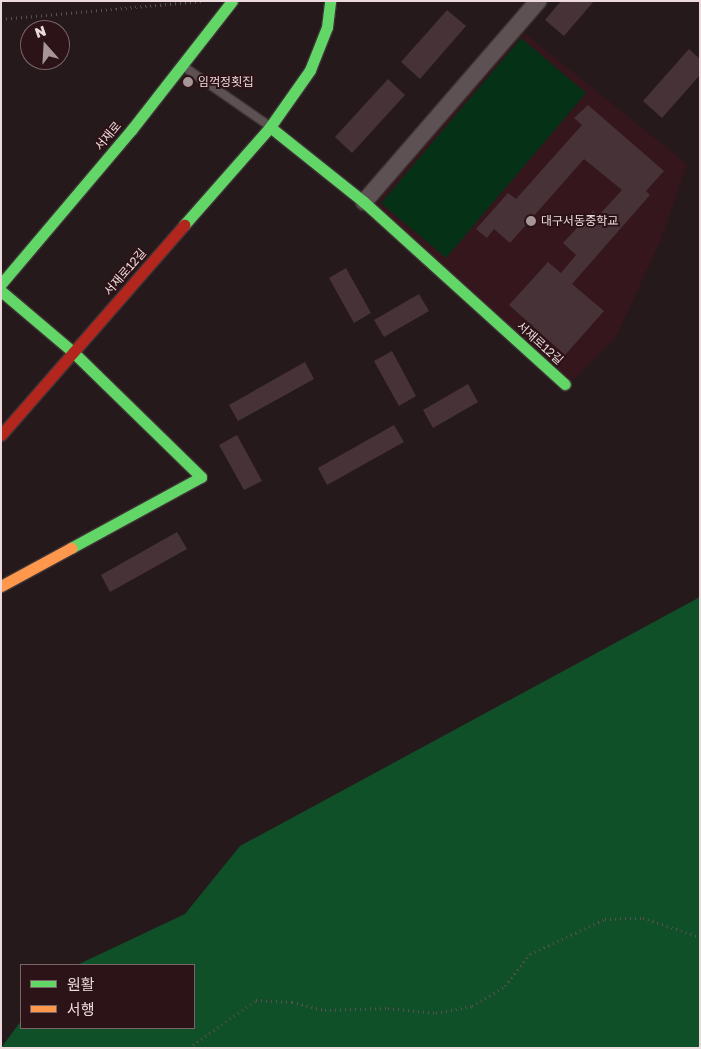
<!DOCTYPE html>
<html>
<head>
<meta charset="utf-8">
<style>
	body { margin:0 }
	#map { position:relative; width:701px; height:1049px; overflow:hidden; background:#26191b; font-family:"Golos Text","Noto Sans KR",sans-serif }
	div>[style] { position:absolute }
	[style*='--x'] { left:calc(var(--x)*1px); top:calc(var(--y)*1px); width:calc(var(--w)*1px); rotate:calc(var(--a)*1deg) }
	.built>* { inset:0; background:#34161c }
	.green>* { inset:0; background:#053116 }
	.forest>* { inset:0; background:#105029 }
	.building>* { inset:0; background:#473337 }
	.path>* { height:2.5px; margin-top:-1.25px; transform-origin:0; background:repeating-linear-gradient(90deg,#5a5051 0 1px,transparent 0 5px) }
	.roads { filter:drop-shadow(1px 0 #3e3436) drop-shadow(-1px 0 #3e3436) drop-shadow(0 1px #3e3436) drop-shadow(0 -1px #3e3436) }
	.lane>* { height:8px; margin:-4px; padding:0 4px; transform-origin:4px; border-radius:4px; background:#5d5153 }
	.street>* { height:16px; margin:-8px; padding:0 8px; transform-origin:8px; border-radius:8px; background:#5d5153 }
	.fast>* { height:11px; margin:-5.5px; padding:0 5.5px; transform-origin:5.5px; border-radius:5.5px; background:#63d668 }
	.slow>* { height:11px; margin:-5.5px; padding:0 5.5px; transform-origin:5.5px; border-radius:5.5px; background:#ff974d }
	.jam>* { height:11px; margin:-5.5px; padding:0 5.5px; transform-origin:5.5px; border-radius:5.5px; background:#b3261e }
	.dots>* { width:14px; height:14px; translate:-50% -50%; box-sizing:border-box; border:2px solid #2c1317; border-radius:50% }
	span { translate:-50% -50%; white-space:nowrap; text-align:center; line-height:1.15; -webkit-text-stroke:4px #2c1317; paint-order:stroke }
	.poi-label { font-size:12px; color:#eddadc }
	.left { translate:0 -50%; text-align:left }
	.street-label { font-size:12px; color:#eddadc }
	.frame { position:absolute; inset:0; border:2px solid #eddadc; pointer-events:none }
	.legend { position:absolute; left:20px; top:964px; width:175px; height:65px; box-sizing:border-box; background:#2c1317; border:1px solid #796366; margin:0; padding:6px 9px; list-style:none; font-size:15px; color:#eddadc }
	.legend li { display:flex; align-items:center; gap:10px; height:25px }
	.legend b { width:25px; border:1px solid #796366 }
	.north { position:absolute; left:20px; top:20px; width:50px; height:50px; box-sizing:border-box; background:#2c1317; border:1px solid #796366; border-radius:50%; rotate:341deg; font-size:14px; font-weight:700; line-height:20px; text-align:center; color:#eddadc }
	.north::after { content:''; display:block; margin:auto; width:18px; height:22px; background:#a79698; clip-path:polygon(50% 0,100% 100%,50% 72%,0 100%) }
</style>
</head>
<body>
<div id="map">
	<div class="built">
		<i style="clip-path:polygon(522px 31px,687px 164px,661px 240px,616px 337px,572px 381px,373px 203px)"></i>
	</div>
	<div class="green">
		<i style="clip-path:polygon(521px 38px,586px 93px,446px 258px,381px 203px)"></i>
	</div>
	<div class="forest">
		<i style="clip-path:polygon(700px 597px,700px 1048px,1px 1048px,21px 1021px,21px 1028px,194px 1028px,194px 965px,77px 965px,185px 914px,240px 846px)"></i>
	</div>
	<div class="building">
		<i style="clip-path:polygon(561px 1px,594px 1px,564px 36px,545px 20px)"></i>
		<i style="clip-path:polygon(447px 10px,466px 26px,420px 79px,401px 62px)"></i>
		<i style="clip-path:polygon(689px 49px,700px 59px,700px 75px,662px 118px,643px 101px)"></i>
		<i style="clip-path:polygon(388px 79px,405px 95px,352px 153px,335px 137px)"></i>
		<i style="clip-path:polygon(588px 105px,664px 171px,646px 191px,650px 195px,572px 284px,604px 311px,565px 355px,509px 305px,548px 262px,561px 273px,576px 255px,563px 243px,593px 211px,599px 215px,622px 190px,584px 159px,510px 243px,494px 229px,487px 238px,476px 229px,508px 193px,516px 199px,582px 125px,574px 118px)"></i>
		<i style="clip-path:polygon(346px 268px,371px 313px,354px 323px,329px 278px)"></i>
		<i style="clip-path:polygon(419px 294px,429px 311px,384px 337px,374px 320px)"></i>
		<i style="clip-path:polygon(392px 351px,416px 396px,399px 406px,374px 361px)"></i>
		<i style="clip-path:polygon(305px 362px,314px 379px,238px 421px,229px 405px)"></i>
		<i style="clip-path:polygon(468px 384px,478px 402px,433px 428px,423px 410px)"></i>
		<i style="clip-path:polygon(394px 425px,404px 442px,327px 485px,318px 468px)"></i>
		<i style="clip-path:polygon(237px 435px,262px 481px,244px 490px,219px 445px)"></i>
		<i style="clip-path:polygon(177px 532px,187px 549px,110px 592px,101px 575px)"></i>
	</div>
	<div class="path">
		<i style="--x:1;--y:19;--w:202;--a:-5.1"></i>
		<i style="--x:189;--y:1048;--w:82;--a:-35.6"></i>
		<i style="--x:256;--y:1000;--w:36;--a:3"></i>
		<i style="--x:292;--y:1002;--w:34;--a:14"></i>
		<i style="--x:325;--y:1010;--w:63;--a:-1.8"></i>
		<i style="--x:388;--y:1008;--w:48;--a:5.9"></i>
		<i style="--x:436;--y:1013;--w:37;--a:-11"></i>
		<i style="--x:472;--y:1006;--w:39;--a:-31"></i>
		<i style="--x:505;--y:986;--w:41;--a:-52"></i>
		<i style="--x:530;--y:954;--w:83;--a:-25"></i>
		<i style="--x:605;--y:919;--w:38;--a:-2"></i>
		<i style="--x:643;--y:918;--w:60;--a:18.4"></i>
	</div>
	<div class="roads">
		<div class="lane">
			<i style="--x:183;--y:66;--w:103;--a:34.8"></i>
		</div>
		<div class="street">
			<i style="--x:364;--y:202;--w:266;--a:-49.1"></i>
		</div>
		<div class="fast">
			<i style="--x:270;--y:127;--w:120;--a:38.6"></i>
			<i style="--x:364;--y:202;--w:271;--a:42.2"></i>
			<i style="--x:184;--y:225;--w:130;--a:-48.7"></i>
			<i style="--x:270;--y:127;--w:70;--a:-54.9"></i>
			<i style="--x:310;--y:70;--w:46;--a:-68.4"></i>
			<i style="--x:327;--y:27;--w:26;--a:-83"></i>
			<i style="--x:1;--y:284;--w:203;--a:-49.8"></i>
			<i style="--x:132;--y:129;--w:162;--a:-52"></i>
			<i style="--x:1;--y:291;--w:94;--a:40.3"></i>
			<i style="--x:73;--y:352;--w:179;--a:44.3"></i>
			<i style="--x:201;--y:477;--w:148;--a:151.4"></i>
		</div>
		<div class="slow">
			<i style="--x:1;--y:586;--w:80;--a:-28.5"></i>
		</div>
		<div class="jam">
			<i style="--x:1;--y:435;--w:279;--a:-48.9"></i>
		</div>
	</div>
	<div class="dots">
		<i style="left:188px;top:82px;background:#a79698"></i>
		<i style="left:531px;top:221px;background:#a79698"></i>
	</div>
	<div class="poi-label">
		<span class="left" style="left:198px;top:82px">임꺽정횟집</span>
		<span class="left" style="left:541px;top:221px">대구서동중학교</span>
	</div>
	<div class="street-label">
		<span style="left:108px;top:136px;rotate:-50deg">서재로</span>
		<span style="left:125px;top:272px;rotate:-49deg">서재로12길</span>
		<span style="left:540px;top:343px;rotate:42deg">서재로12길</span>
	</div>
	<div class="frame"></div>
	<ul class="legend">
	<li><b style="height:6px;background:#63d668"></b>원활</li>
	<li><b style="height:6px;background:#ff974d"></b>서행</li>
	</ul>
	<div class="north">N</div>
</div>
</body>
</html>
